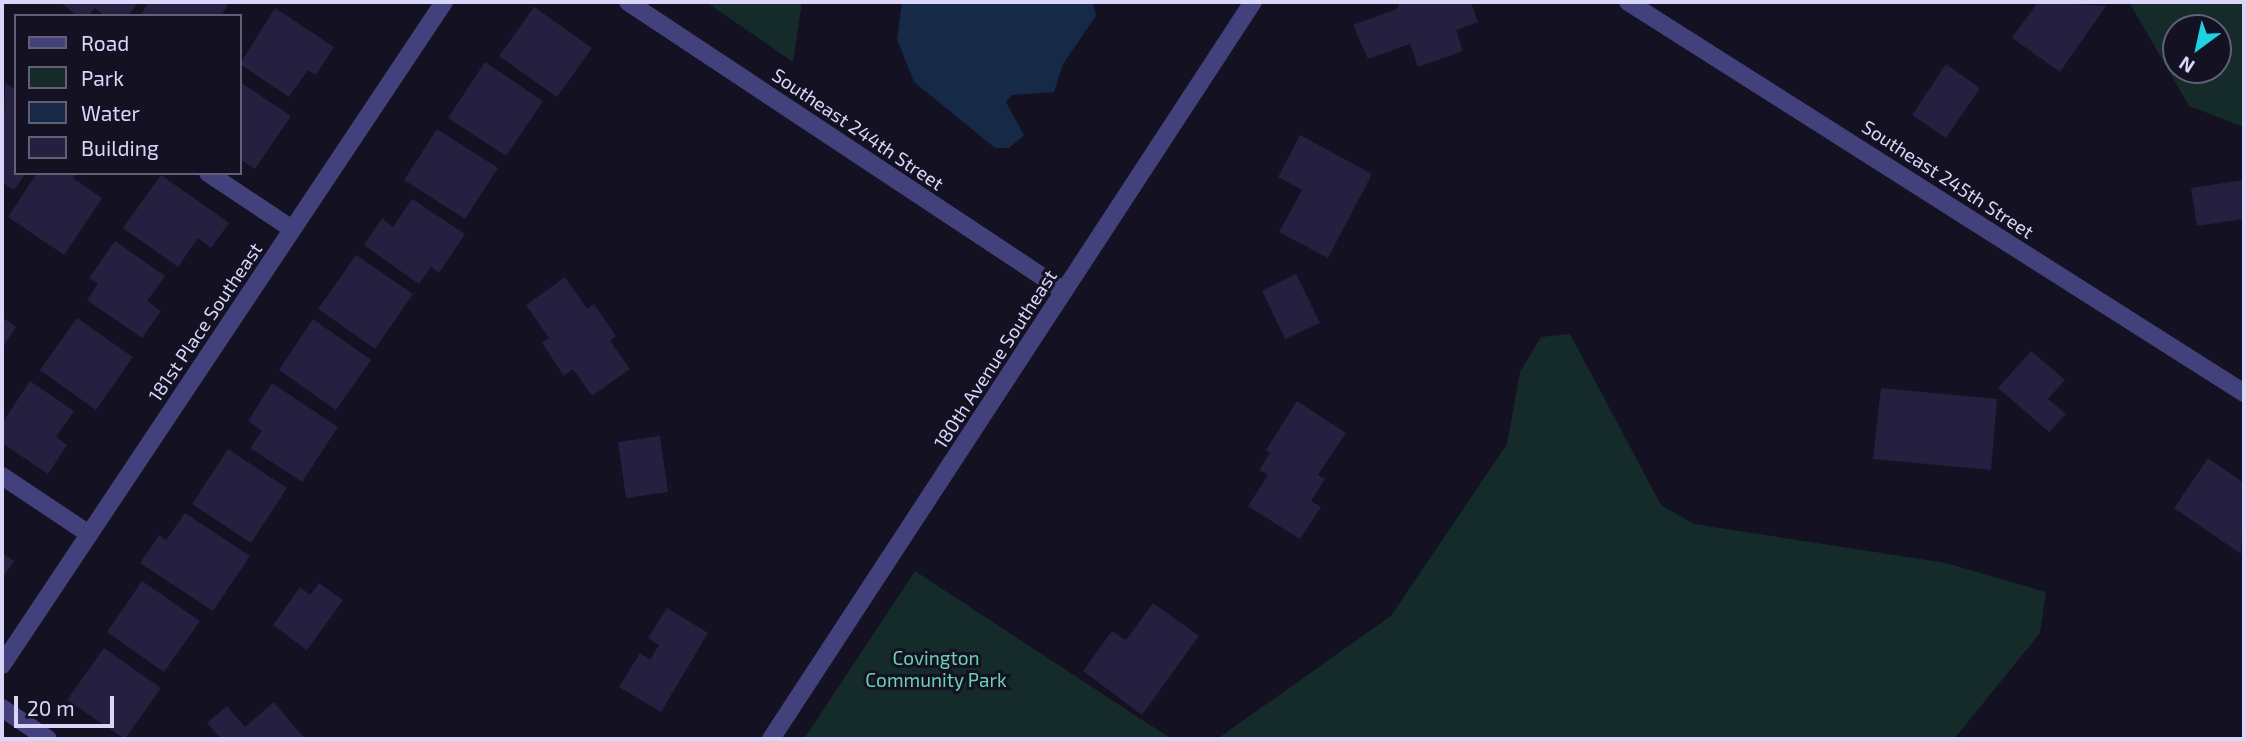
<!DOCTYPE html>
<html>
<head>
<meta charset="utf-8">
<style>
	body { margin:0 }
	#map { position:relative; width:2246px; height:741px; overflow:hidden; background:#131122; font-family:"Exo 2",sans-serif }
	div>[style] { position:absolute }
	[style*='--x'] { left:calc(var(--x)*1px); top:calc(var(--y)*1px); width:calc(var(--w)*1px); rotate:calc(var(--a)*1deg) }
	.green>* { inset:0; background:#142b29 }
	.water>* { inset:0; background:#162a47 }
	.building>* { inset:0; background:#251f40 }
	.minor>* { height:18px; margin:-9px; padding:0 9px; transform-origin:9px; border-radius:9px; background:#42417b }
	span { translate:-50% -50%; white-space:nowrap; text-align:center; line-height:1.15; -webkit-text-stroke:6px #131122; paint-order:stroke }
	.street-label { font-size:19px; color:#d9d6fa }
	.park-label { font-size:19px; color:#6bd1b4 }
	.frame { position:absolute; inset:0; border:4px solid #d9d6fa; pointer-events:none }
	.legend { position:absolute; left:14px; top:14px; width:228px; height:161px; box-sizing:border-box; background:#131122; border:2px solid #626078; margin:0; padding:9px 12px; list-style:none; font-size:21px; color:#d9d6fa }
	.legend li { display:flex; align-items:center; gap:14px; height:35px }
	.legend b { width:35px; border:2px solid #626078 }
	.north { position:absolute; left:2162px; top:14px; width:70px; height:70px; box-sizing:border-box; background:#131122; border:2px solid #626078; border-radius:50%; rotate:213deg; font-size:19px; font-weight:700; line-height:28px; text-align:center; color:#d9d6fa }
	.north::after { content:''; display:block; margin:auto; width:24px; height:32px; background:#1cd4e1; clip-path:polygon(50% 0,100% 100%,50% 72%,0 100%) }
	.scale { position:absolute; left:14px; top:696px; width:100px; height:32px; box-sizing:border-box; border:4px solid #d9d6fa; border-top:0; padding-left:9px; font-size:21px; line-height:24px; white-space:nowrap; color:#d9d6fa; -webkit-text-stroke:5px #131122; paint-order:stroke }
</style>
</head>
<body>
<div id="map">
	<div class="green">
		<i style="clip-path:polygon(706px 2px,802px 2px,793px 62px)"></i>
		<i style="clip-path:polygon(evenodd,2129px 2px,2244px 2px,2244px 127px,2189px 106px,2129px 2px,2218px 28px,2218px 70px,2176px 70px,2176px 28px,2218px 28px)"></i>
		<i style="clip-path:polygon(1570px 334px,1661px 505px,1694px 524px,1946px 563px,2046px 592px,2040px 633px,1954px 739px,1217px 739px,1391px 616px,1507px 444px,1520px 372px,1541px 337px)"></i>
		<i style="clip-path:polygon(915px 571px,1130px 712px,1172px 739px,804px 739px)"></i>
	</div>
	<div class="water">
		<i style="clip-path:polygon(902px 2px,1093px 2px,1096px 16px,1063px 64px,1054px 92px,1012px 95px,1006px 102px,1024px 135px,1009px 148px,995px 148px,914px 82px,897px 39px)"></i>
	</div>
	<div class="building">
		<i style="clip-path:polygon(60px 2px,138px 2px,129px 16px,105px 16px,94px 8px,89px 16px,77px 16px)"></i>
		<i style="clip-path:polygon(149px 2px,222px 2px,228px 5px,221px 16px,140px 16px)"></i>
		<i style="clip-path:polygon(1400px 2px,1471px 2px,1478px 22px,1456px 30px,1463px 51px,1418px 67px,1410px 44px,1368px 59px,1353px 25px,1397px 9px)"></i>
		<i style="clip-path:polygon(2038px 2px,2106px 6px,2060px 72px,2012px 38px)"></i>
		<i style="clip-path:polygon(534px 7px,592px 48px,557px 97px,499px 56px)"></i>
		<i style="clip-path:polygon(275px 8px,334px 47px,316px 75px,308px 70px,289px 97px,240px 64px)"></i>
		<i style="clip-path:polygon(485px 62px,543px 101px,506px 156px,448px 118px)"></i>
		<i style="clip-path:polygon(1946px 64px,1980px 88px,1946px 138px,1912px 115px)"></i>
		<i style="clip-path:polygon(240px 82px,291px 116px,255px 169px,240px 159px)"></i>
		<i style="clip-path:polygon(5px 83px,16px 90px,16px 173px,26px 173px,14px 190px,2px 182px)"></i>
		<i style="clip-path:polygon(437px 129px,498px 168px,465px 219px,404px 180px)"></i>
		<i style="clip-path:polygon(1300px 135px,1372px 174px,1328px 258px,1279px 232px,1302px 190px,1278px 177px)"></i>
		<i style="clip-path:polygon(37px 173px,76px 173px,73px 178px,102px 198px,64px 255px,8px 217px)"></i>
		<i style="clip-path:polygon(161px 175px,229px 223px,211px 248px,198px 238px,178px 267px,123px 228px)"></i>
		<i style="clip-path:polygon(2244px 180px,2244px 219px,2197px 226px,2191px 188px)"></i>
		<i style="clip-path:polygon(412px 199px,465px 234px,439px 273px,431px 267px,419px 284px,364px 245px,382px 218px,393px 227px)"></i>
		<i style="clip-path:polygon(115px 241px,165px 276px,147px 301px,161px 311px,142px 338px,87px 300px,98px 284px,89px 278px)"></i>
		<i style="clip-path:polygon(356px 255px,413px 294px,375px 349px,318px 309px)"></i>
		<i style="clip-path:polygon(1296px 274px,1320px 323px,1285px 339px,1262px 291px)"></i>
		<i style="clip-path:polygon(565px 277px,587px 309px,594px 304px,616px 336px,610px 341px,630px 369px,592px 396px,573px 369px,564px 376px,542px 343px,549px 338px,526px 305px)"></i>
		<i style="clip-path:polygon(2px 317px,16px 327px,2px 348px)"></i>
		<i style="clip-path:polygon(77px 318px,133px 357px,96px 410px,40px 370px)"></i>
		<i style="clip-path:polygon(313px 319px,371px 360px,336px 410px,279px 370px)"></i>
		<i style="clip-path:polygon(2031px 351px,2065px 380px,2048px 399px,2066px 414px,2049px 432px,1998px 388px)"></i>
		<i style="clip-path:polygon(30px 381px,74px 411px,56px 437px,67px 445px,48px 474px,2px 443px,2px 423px)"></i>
		<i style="clip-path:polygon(272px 383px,338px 427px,302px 482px,250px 448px,262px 431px,248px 421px)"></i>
		<i style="clip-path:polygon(1881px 388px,1997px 399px,1991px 470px,1873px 459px)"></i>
		<i style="clip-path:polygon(1297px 401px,1346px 433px,1318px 475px,1325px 479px,1311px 501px,1321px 507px,1300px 539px,1248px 506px,1268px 475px,1259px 470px,1270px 453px,1266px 450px)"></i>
		<i style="clip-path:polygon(660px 436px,668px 492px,626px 498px,618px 442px)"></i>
		<i style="clip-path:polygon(228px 449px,287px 488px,251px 543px,192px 504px)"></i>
		<i style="clip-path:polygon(2208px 458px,2244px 483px,2241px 554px,2174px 508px)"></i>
		<i style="clip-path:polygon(185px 513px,250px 556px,213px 611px,140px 563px,159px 535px,166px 540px)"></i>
		<i style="clip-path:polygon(2px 553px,14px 561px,2px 579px)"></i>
		<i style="clip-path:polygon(142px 581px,200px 621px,164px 672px,107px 632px)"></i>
		<i style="clip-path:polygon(319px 583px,343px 600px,307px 650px,273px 625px,300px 587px,310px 595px)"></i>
		<i style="clip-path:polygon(1153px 603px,1199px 636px,1142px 715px,1083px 671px,1112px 631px,1126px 640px)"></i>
		<i style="clip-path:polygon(667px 608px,708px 633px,661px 712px,619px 687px,640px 653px,650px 660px,659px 645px,648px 638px)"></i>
		<i style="clip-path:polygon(104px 648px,161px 688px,125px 739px,67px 700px)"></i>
		<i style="clip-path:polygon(274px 702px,305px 739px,221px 739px,207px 723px,227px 706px,245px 727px)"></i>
	</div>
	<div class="minor">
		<i style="--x:628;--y:2;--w:523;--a:33.54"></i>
		<i style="--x:1628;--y:2;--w:730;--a:32.4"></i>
		<i style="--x:208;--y:173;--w:101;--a:33.7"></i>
		<i style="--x:2;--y:476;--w:105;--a:33.7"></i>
		<i style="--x:2;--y:665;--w:797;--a:-56.31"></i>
		<i style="--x:2;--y:708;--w:55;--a:34"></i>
		<i style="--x:771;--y:739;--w:881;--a:-56.82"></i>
	</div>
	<div class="street-label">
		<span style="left:858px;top:129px;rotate:34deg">Southeast 244th Street</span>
		<span style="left:1948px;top:179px;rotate:33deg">Southeast 245th Street</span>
		<span style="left:205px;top:322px;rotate:-56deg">181st Place Southeast</span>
		<span style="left:995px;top:359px;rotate:-57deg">180th Avenue Southeast</span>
	</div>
	<div class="park-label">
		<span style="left:936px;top:669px">Covington<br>Community Park</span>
	</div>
	<div class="frame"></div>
	<ul class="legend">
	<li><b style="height:9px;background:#42417b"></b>Road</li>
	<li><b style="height:19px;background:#142b29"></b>Park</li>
	<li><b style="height:19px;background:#162a47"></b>Water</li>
	<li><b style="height:19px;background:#251f40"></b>Building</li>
	</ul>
	<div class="north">N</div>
	<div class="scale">20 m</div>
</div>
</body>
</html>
